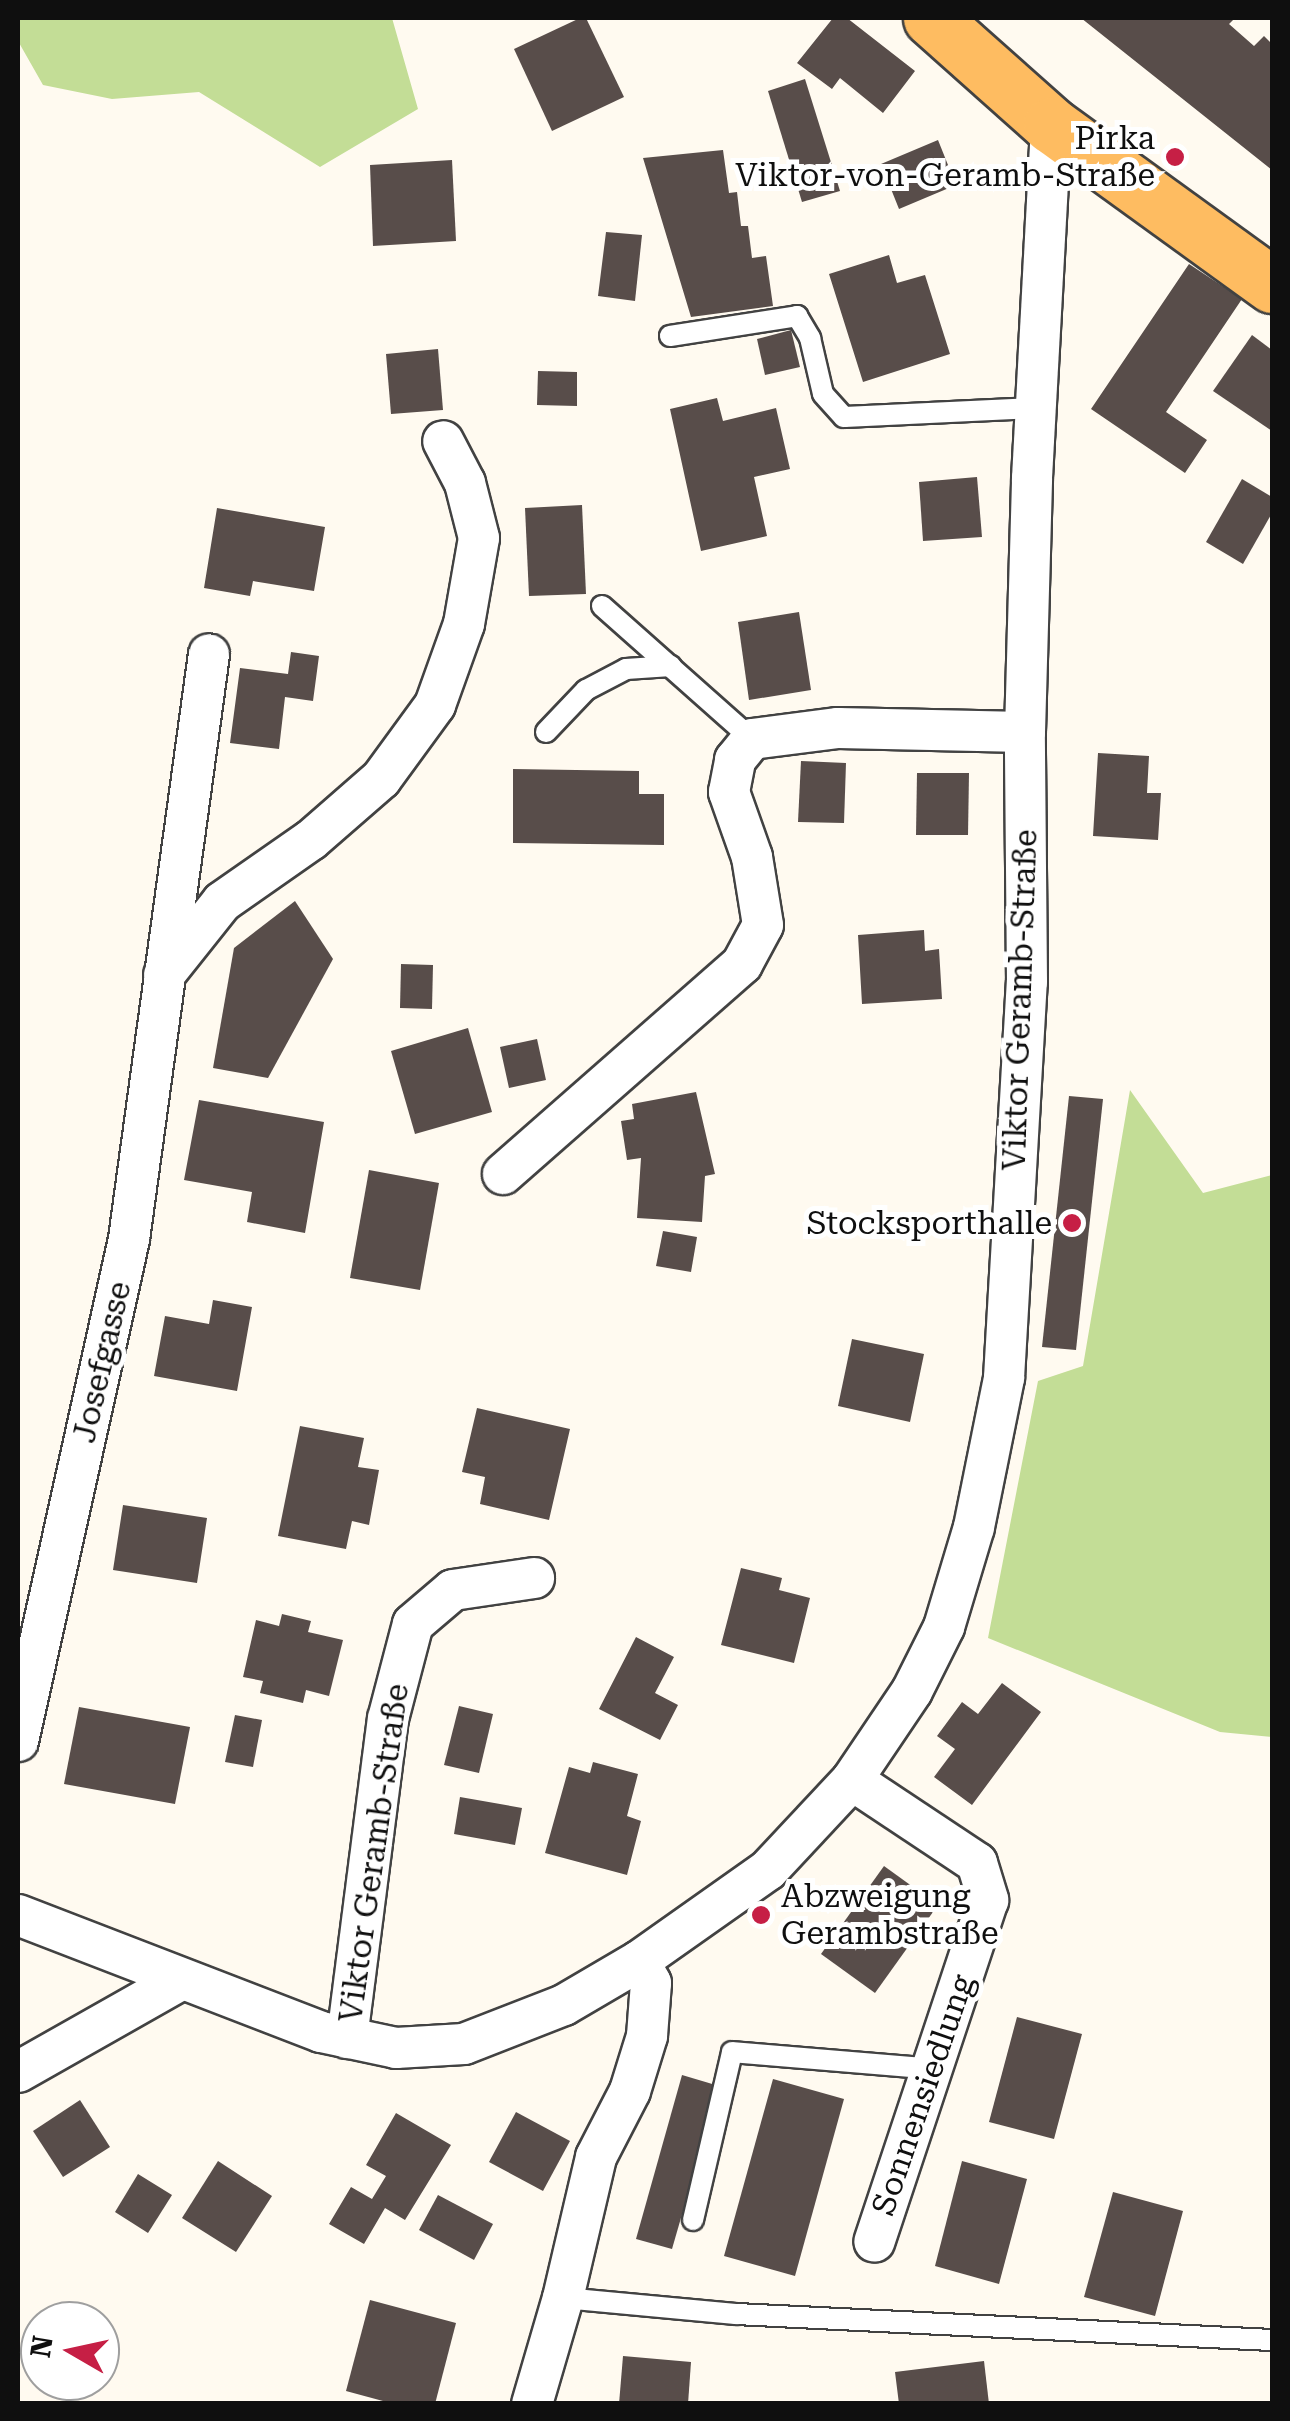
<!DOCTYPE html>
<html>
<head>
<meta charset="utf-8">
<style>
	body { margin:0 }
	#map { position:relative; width:1290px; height:2421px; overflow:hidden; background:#fffaf0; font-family:"Roboto Serif",serif }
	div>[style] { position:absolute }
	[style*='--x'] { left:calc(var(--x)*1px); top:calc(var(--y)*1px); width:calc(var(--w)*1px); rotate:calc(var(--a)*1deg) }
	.forest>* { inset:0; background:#c3dd96 }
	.building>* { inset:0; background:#584d4a }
	.roads { filter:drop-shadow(2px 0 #424242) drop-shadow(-2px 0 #424242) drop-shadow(0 2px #424242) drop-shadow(0 -2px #424242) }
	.service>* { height:20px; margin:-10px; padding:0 10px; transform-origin:10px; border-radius:10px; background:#fff }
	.minor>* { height:40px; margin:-20px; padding:0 20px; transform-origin:20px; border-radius:20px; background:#fff }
	.primary>* { height:55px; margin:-27.5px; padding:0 27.5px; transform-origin:27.5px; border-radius:27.5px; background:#febc61 }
	.dots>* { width:28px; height:28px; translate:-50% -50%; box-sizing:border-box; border:5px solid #fff; border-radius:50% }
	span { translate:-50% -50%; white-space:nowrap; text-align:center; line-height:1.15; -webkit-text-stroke:10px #fff; paint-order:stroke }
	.poi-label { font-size:32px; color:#0f0f0f }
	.right { translate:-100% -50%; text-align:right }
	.left { translate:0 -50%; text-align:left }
	.street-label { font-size:32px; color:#0f0f0f }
	.frame { position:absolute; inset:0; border:20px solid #0f0f0f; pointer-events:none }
	.north { position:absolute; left:20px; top:2301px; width:100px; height:100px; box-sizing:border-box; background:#fff; border:2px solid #9f9f9f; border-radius:50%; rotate:279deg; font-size:28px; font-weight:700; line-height:40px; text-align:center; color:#0f0f0f }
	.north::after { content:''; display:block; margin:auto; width:35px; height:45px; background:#c61f45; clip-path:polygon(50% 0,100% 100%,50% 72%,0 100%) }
</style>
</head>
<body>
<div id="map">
	<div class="forest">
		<i style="clip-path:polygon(18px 18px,392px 18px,418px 109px,320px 167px,199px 92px,112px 99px,43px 85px,18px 41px)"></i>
		<i style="clip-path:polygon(1130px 1090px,1203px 1193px,1272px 1175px,1272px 1737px,1220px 1732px,988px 1638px,1038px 1381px,1083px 1366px)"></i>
	</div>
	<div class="building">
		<i style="clip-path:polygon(580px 18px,586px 18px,624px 97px,552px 131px,514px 49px)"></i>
		<i style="clip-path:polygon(833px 18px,847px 18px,915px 71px,883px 113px,840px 78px,832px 89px,797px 63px)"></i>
		<i style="clip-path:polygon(1081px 18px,1235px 18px,1229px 24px,1254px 46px,1264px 36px,1272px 44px,1272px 170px)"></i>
		<i style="clip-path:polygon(805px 79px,840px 191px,802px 202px,768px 91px)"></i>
		<i style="clip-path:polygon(938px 140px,956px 185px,899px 209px,881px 164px)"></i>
		<i style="clip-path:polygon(723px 150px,729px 193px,737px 192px,741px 226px,748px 226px,752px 258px,766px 256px,773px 306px,691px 317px,643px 158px)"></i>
		<i style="clip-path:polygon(452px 160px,456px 241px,373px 246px,370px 165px)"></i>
		<i style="clip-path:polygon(606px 232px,642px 235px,635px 301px,598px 296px)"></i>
		<i style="clip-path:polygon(889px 255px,897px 283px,925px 275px,950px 354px,863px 382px,829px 274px)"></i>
		<i style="clip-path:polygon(1189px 264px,1242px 299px,1166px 412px,1207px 440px,1185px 473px,1091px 409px)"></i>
		<i style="clip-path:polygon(791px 330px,800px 367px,765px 375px,757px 339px)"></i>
		<i style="clip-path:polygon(1252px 335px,1272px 350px,1272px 431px,1213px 391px)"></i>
		<i style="clip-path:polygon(438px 349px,443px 410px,391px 414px,386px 354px)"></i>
		<i style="clip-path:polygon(538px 371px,577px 372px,577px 406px,537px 405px)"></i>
		<i style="clip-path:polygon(717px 398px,723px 421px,776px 408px,790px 469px,754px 477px,767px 536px,701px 551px,670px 409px)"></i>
		<i style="clip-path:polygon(977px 477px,982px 537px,923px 541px,919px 482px)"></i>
		<i style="clip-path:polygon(1242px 479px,1272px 497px,1272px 513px,1243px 564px,1206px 542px)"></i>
		<i style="clip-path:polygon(582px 505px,586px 594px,529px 596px,525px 508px)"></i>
		<i style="clip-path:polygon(217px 508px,325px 527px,314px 591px,253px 581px,250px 596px,204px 588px)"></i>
		<i style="clip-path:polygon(799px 612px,811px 690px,749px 700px,738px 622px)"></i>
		<i style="clip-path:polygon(291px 652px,319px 656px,313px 701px,285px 697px,279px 749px,230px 743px,240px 668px,288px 674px)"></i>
		<i style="clip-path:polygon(1098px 753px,1149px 756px,1147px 793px,1161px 793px,1158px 840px,1093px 836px)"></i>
		<i style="clip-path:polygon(801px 761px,846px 763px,844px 823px,798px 822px)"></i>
		<i style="clip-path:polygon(513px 769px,639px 771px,639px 794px,664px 794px,664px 845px,513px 843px)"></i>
		<i style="clip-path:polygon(917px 773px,969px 773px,968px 835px,916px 835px)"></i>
		<i style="clip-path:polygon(295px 901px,333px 959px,268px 1078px,213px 1068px,234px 948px)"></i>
		<i style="clip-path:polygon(924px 930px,925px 951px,939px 949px,942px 999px,862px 1004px,858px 935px)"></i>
		<i style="clip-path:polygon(401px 964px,433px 965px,432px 1009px,400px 1008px)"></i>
		<i style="clip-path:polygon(468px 1028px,492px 1112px,415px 1134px,391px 1051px)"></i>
		<i style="clip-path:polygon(537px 1039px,546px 1080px,509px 1088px,500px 1047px)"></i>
		<i style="clip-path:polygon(696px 1092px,715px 1174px,705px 1176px,702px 1222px,637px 1218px,641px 1158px,627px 1160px,621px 1121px,634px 1119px,632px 1104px)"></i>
		<i style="clip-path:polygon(1069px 1096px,1103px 1099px,1076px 1350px,1042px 1347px)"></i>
		<i style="clip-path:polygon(199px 1100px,324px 1122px,305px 1233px,247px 1222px,252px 1192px,184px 1180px)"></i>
		<i style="clip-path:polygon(369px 1170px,439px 1183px,420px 1290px,350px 1278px)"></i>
		<i style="clip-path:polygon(663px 1231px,697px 1237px,691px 1272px,656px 1266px)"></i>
		<i style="clip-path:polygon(213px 1300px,252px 1307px,237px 1391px,154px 1376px,165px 1316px,209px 1324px)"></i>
		<i style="clip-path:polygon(852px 1339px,924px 1354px,910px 1422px,838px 1406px)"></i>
		<i style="clip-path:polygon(477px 1408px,570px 1429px,549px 1520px,480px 1504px,485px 1477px,462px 1472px)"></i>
		<i style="clip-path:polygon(300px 1426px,364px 1438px,358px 1467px,379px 1470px,369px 1525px,352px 1521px,346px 1549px,278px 1536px)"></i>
		<i style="clip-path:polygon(123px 1505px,207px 1518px,197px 1583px,113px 1570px)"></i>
		<i style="clip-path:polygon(741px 1568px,782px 1578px,779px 1590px,810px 1598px,794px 1663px,721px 1645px)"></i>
		<i style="clip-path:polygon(282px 1614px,311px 1621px,308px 1632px,343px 1640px,329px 1696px,306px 1690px,303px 1703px,260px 1693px,263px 1681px,243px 1677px,256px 1620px,279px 1626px)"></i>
		<i style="clip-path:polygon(636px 1637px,674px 1657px,655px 1693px,678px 1705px,660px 1740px,599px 1709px)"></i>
		<i style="clip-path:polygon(1002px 1683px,1041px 1712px,972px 1805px,934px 1777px,955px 1749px,937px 1736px,962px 1702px,978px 1714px)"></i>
		<i style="clip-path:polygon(459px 1706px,493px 1714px,479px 1773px,444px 1765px)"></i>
		<i style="clip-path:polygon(79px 1707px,190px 1727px,175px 1804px,64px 1784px)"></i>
		<i style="clip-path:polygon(235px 1715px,262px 1720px,253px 1767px,225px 1762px)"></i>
		<i style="clip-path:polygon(593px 1762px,638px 1774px,627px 1816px,641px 1821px,627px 1875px,545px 1853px,569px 1767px,590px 1773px)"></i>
		<i style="clip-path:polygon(460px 1797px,522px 1808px,515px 1845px,454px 1834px)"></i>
		<i style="clip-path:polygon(884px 1866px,938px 1905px,875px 1993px,821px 1954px)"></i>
		<i style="clip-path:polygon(1017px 2017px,1082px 2034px,1054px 2139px,989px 2122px)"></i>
		<i style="clip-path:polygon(682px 2075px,719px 2086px,672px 2249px,636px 2239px)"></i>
		<i style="clip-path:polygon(773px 2079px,844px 2099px,795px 2276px,724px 2256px)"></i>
		<i style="clip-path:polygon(80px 2100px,110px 2147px,63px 2177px,33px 2131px)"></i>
		<i style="clip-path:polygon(516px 2112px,570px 2141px,543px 2191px,489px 2162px)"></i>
		<i style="clip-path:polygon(396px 2113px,451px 2145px,405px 2220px,385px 2208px,364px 2244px,329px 2224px,351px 2187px,372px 2199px,386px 2176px,366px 2165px)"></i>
		<i style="clip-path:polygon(218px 2161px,272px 2196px,236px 2252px,182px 2218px)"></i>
		<i style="clip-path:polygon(962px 2161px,1027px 2179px,999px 2284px,935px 2266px)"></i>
		<i style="clip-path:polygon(138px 2174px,172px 2195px,148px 2233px,115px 2212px)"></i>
		<i style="clip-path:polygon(1113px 2192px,1183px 2211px,1155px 2316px,1084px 2297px)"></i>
		<i style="clip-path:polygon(438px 2195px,493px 2224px,474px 2260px,419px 2230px)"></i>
		<i style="clip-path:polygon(370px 2300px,456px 2323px,435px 2404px,394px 2404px,346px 2391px)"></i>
		<i style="clip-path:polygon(623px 2356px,691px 2362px,688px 2404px,619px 2404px)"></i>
		<i style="clip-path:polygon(984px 2361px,989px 2404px,899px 2404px,895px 2372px)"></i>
	</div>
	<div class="roads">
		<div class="service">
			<i style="--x:670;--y:336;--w:129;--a:-8.9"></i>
			<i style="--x:797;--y:316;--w:26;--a:59"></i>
			<i style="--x:810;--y:338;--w:57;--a:76.9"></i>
			<i style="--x:823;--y:394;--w:31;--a:48"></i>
			<i style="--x:844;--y:417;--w:191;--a:-2.7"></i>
			<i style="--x:602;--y:606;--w:200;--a:41.6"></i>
			<i style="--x:546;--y:732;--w:58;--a:-46.4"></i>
			<i style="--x:586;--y:690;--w:45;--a:-27.7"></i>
			<i style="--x:626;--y:669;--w:45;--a:-3.8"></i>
			<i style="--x:693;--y:2220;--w:172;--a:-76.9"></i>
			<i style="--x:732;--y:2052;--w:203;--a:4.8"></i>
			<i style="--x:563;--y:2298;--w:174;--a:5.3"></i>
			<i style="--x:736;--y:2314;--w:537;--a:2.78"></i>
		</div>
		<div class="minor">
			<i style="--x:164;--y:975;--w:93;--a:-51.5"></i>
			<i style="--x:222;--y:902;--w:108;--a:-34.9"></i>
			<i style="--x:311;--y:840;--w:93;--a:-41.1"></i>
			<i style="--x:381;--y:779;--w:92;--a:-53.9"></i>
			<i style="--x:435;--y:705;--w:86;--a:-70.3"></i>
			<i style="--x:464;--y:624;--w:87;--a:-80.1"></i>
			<i style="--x:479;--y:538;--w:57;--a:-104.3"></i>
			<i style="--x:465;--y:483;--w:47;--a:-117.6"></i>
			<i style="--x:503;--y:1174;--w:318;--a:-41.3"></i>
			<i style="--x:742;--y:964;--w:44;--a:-61.7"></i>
			<i style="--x:763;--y:925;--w:69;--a:-99.2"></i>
			<i style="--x:752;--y:857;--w:69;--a:-109.5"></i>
			<i style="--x:729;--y:792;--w:33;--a:-79"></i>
			<i style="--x:735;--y:760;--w:27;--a:-51"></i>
			<i style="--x:752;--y:739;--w:87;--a:-7.3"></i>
			<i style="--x:838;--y:728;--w:187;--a:1.2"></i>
			<i style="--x:18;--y:1741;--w:514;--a:-77.53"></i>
			<i style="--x:129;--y:1239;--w:590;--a:-82.21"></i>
			<i style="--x:852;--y:1780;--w:150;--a:33.6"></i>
			<i style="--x:977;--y:1863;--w:39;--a:73"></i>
			<i style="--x:988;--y:1900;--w:360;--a:108.4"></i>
			<i style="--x:18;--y:1915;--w:325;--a:21.1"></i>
			<i style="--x:321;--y:2032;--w:77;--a:12"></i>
			<i style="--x:396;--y:2048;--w:68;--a:-3.4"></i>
			<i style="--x:464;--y:2044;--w:107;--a:-21.3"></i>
			<i style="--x:564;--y:2005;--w:87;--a:-30.4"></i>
			<i style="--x:639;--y:1961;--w:158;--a:-35.2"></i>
			<i style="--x:768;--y:1870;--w:123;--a:-47"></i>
			<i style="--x:852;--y:1780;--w:107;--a:-56"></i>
			<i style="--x:912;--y:1691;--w:72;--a:-63.4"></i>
			<i style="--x:944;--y:1627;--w:104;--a:-73.3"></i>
			<i style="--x:974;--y:1527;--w:152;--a:-78.6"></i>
			<i style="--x:1004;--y:1378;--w:397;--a:-86.7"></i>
			<i style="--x:1027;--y:982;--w:250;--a:-90.5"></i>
			<i style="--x:1025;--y:732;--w:254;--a:-88.4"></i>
			<i style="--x:1032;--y:478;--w:354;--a:-86.9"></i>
			<i style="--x:347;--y:2038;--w:322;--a:-82.7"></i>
			<i style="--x:388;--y:1719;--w:98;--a:-75.3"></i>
			<i style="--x:413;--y:1624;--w:52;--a:-40.4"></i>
			<i style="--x:453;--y:1590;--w:82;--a:-8.4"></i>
			<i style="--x:18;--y:2072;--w:185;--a:-29.5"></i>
			<i style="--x:532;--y:2404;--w:110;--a:-73.7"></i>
			<i style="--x:563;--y:2298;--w:145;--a:-76.8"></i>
			<i style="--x:596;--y:2157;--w:74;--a:-62.7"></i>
			<i style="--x:630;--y:2091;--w:58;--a:-72.8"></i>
			<i style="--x:647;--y:2036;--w:53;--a:-85.7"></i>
			<i style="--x:651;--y:1983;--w:25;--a:-119"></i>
		</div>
		<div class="primary">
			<i style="--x:931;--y:18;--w:161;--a:41.7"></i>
			<i style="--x:1051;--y:125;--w:273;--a:35.9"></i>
		</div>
	</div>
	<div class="dots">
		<i style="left:1175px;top:157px;background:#c61f45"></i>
		<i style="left:1072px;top:1223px;background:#c61f45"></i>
		<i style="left:761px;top:1915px;background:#c61f45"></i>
	</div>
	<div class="poi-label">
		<span class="right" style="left:1155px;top:157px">Pirka<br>Viktor-von-Geramb-Straße</span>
		<span class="right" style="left:1052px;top:1223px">Stocksporthalle</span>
		<span class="left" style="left:781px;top:1915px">Abzweigung<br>Gerambstraße</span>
	</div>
	<div class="street-label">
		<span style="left:1020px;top:1000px;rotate:-88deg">Viktor Geramb-Straße</span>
		<span style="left:102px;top:1362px;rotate:-77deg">Josefgasse</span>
		<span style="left:374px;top:1853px;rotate:-82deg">Viktor Geramb-Straße</span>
		<span style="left:923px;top:2095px;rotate:-71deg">Sonnensiedlung</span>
	</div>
	<div class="frame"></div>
	<div class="north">N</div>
</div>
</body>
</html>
